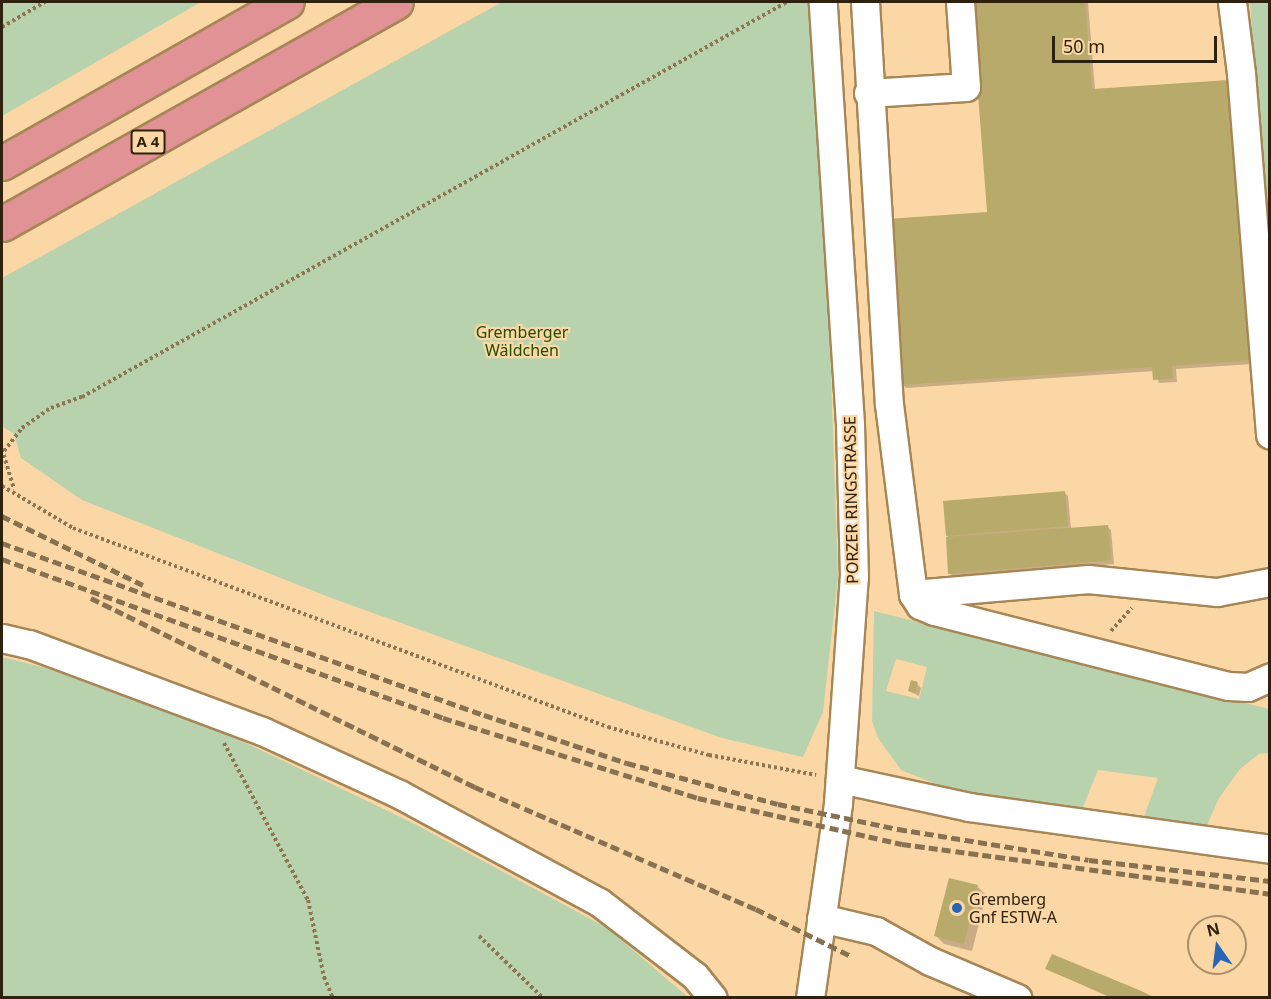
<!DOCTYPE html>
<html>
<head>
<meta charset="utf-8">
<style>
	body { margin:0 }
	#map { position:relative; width:1271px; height:999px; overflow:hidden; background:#fbd7a5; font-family:"Noto Sans",sans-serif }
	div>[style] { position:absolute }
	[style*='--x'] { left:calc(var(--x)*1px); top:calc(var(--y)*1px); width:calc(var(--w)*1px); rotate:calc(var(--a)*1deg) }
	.green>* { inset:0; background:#b8d2ae }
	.shadow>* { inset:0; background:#0003 }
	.building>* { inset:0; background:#b8aa6b }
	.path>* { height:4px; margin-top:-2px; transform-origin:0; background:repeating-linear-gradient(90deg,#8d7553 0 3px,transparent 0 6px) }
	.roads { filter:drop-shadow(2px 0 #a78656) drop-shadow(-2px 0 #a78656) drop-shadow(0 2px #a78656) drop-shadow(0 -2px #a78656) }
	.minor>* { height:27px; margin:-13.5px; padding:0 13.5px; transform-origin:13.5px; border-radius:13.5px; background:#fff }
	.highway>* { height:33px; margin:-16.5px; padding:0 16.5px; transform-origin:16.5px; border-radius:16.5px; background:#e19295 }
	.rail>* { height:4.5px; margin-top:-2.25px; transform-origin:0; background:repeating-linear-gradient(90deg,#887150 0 9px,transparent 0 13.5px) }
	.dots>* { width:16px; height:16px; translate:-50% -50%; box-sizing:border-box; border:3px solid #fbd7a5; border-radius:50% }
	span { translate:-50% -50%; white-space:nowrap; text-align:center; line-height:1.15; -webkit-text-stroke:4.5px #fbd7a5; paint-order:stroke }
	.shield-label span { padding:2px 4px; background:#fbd7a5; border:2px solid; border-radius:4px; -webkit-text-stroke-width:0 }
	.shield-label { font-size:15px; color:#2e210d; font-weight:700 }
	.park-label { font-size:16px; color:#204e00 }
	.street-label { font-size:16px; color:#2e210d }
	.poi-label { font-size:16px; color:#2e210d }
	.left { translate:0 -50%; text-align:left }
	.frame { position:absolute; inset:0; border:3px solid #2e210d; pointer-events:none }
	.north { position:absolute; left:1187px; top:915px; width:60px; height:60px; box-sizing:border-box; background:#fbd7a5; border:2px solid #a98e68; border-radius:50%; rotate:346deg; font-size:16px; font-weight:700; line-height:24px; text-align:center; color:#2e210d }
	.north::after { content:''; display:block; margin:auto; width:21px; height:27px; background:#2665b7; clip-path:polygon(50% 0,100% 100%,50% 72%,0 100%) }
	.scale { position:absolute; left:1052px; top:36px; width:165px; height:27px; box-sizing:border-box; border:3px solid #2e210d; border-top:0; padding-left:8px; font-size:18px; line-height:21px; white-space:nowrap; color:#2e210d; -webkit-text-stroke:4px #fbd7a5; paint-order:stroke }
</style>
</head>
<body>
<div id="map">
	<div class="green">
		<i style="clip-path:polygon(2px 2px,201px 2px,2px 116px)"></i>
		<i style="clip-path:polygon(502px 2px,809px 2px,826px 230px,838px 577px,823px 712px,803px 757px,722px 738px,334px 599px,82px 500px,21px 458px,14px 434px,2px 426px,2px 278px)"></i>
		<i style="clip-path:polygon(1250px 2px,1269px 2px,1268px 254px)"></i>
		<i style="clip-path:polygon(evenodd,874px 611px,1269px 709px,1269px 753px,1259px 754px,1240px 769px,1219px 798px,1207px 825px,1201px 830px,1142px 822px,1158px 778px,1098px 770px,1080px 814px,977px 801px,901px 770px,878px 738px,872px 721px,874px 611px,896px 659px,927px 667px,919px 699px,886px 691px,896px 659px)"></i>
		<i style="clip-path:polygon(2px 657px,46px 668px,221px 731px,411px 822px,607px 928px,688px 997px,2px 997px)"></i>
	</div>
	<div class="shadow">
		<i style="clip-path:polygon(972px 2px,1088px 2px,1095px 90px,1229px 81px,1253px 364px,1176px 369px,1177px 382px,1159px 383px,1154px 371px,906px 388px,902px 384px,988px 213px)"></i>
		<i style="clip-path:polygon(1064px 492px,1068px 496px,1071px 529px,1107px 526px,1111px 530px,1114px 564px,953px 577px,950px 573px,945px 502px)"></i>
		<i style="clip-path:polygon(917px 684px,921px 688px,919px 696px,909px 691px)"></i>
		<i style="clip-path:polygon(978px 887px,986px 895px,972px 951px,944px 944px,936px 936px)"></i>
		<i style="clip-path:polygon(1047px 969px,1149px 998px,1111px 998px)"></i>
	</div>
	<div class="building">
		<i style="clip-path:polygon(971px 2px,1085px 2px,1092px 89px,1229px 80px,1250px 360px,1172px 366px,1173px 378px,1153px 380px,1152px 367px,900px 385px,888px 219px,987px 212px)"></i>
		<i style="clip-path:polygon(1065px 491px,1068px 526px,946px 536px,943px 501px)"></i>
		<i style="clip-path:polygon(1108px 525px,1111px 560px,948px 574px,946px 537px)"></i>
		<i style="clip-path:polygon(911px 680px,918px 682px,915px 693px,908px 691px)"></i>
		<i style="clip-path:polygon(949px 878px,978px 885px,964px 944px,934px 936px)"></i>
		<i style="clip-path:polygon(1052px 954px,1139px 990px,1156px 998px,1114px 998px,1045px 969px)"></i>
	</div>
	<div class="path">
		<i style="--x:2;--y:27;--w:50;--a:-30.2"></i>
		<i style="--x:2;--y:449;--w:42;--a:73.3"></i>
		<i style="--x:4;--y:451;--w:29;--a:-52"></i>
		<i style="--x:22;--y:428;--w:35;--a:-35"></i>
		<i style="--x:51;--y:408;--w:33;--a:-20"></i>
		<i style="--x:82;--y:397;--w:808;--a:-29.26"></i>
		<i style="--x:2;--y:486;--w:82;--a:30.6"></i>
		<i style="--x:73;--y:528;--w:571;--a:20.4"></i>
		<i style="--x:608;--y:727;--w:105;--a:15.5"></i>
		<i style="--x:709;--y:755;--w:109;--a:10.6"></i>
		<i style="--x:1111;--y:631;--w:31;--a:-48"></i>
		<i style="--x:224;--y:743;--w:178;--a:61.9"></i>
		<i style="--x:308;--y:900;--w:79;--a:78.3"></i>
		<i style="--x:324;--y:977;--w:23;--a:67"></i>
		<i style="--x:479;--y:936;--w:89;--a:44.1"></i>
	</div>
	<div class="roads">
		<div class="minor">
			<i style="--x:865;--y:2;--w:403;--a:86.6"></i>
			<i style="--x:889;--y:404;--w:192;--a:82.8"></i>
			<i style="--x:913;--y:594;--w:13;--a:58"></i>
			<i style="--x:920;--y:605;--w:15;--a:23"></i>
			<i style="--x:934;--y:611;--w:304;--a:14.3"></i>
			<i style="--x:1229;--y:686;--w:19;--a:3"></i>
			<i style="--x:1248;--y:687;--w:24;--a:-24"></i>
			<i style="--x:1232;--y:2;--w:72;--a:82.8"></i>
			<i style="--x:1241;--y:73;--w:363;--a:85.4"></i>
			<i style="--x:868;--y:93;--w:98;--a:-3.5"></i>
			<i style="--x:966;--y:87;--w:85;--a:-94"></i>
			<i style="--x:913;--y:594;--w:176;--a:-4.9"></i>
			<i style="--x:1088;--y:579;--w:130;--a:5.8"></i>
			<i style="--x:1217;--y:592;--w:54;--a:-10.7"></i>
			<i style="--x:2;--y:638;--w:28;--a:13"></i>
			<i style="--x:29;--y:644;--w:249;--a:20.5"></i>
			<i style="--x:262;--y:731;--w:151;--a:24.7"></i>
			<i style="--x:399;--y:794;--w:227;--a:28.4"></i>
			<i style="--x:599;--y:902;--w:121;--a:37.6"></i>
			<i style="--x:695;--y:976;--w:28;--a:51"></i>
			<i style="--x:840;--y:779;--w:132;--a:12.2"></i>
			<i style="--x:969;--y:807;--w:304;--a:7.9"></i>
			<i style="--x:821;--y:918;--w:57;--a:13.3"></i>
			<i style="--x:876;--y:931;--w:62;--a:29.1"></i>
			<i style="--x:930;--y:961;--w:95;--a:23"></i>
			<i style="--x:810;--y:998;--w:197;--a:-81.8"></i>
			<i style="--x:838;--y:803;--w:227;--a:-86"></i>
			<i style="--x:854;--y:577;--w:153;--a:-91.5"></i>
			<i style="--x:850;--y:424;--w:423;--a:-93.7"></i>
		</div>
		<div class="highway">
			<i style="--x:2;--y:163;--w:327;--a:-29.5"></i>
			<i style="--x:2;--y:224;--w:452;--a:-29.4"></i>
		</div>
	</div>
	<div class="rail">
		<i style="--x:2;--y:516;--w:157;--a:26.1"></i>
		<i style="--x:2;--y:543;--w:512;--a:19.64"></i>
		<i style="--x:484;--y:715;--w:151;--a:18.6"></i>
		<i style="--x:627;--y:763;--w:156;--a:15.2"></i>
		<i style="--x:778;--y:804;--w:123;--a:11.8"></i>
		<i style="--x:898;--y:829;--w:193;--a:9.2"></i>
		<i style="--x:1089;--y:860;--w:182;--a:6.6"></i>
		<i style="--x:2;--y:559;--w:469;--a:19.8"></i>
		<i style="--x:443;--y:718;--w:267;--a:17.4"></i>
		<i style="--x:698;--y:798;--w:209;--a:12.7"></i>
		<i style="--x:902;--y:844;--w:371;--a:7.7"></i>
		<i style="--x:91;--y:598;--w:428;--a:26.2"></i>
		<i style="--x:475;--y:787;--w:306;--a:23.5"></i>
		<i style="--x:756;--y:909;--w:106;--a:26.3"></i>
	</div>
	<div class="dots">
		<i style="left:957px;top:908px;background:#2665b7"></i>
	</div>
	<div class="shield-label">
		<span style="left:148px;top:142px">A 4</span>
	</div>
	<div class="park-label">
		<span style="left:522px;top:341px">Gremberger<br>Wäldchen</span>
	</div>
	<div class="street-label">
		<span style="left:851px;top:500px;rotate:-91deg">PORZER RINGSTRASSE</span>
	</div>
	<div class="poi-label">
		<span class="left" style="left:969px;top:908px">Gremberg<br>Gnf ESTW-A</span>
	</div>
	<div class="frame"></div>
	<div class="north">N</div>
	<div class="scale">50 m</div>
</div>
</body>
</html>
